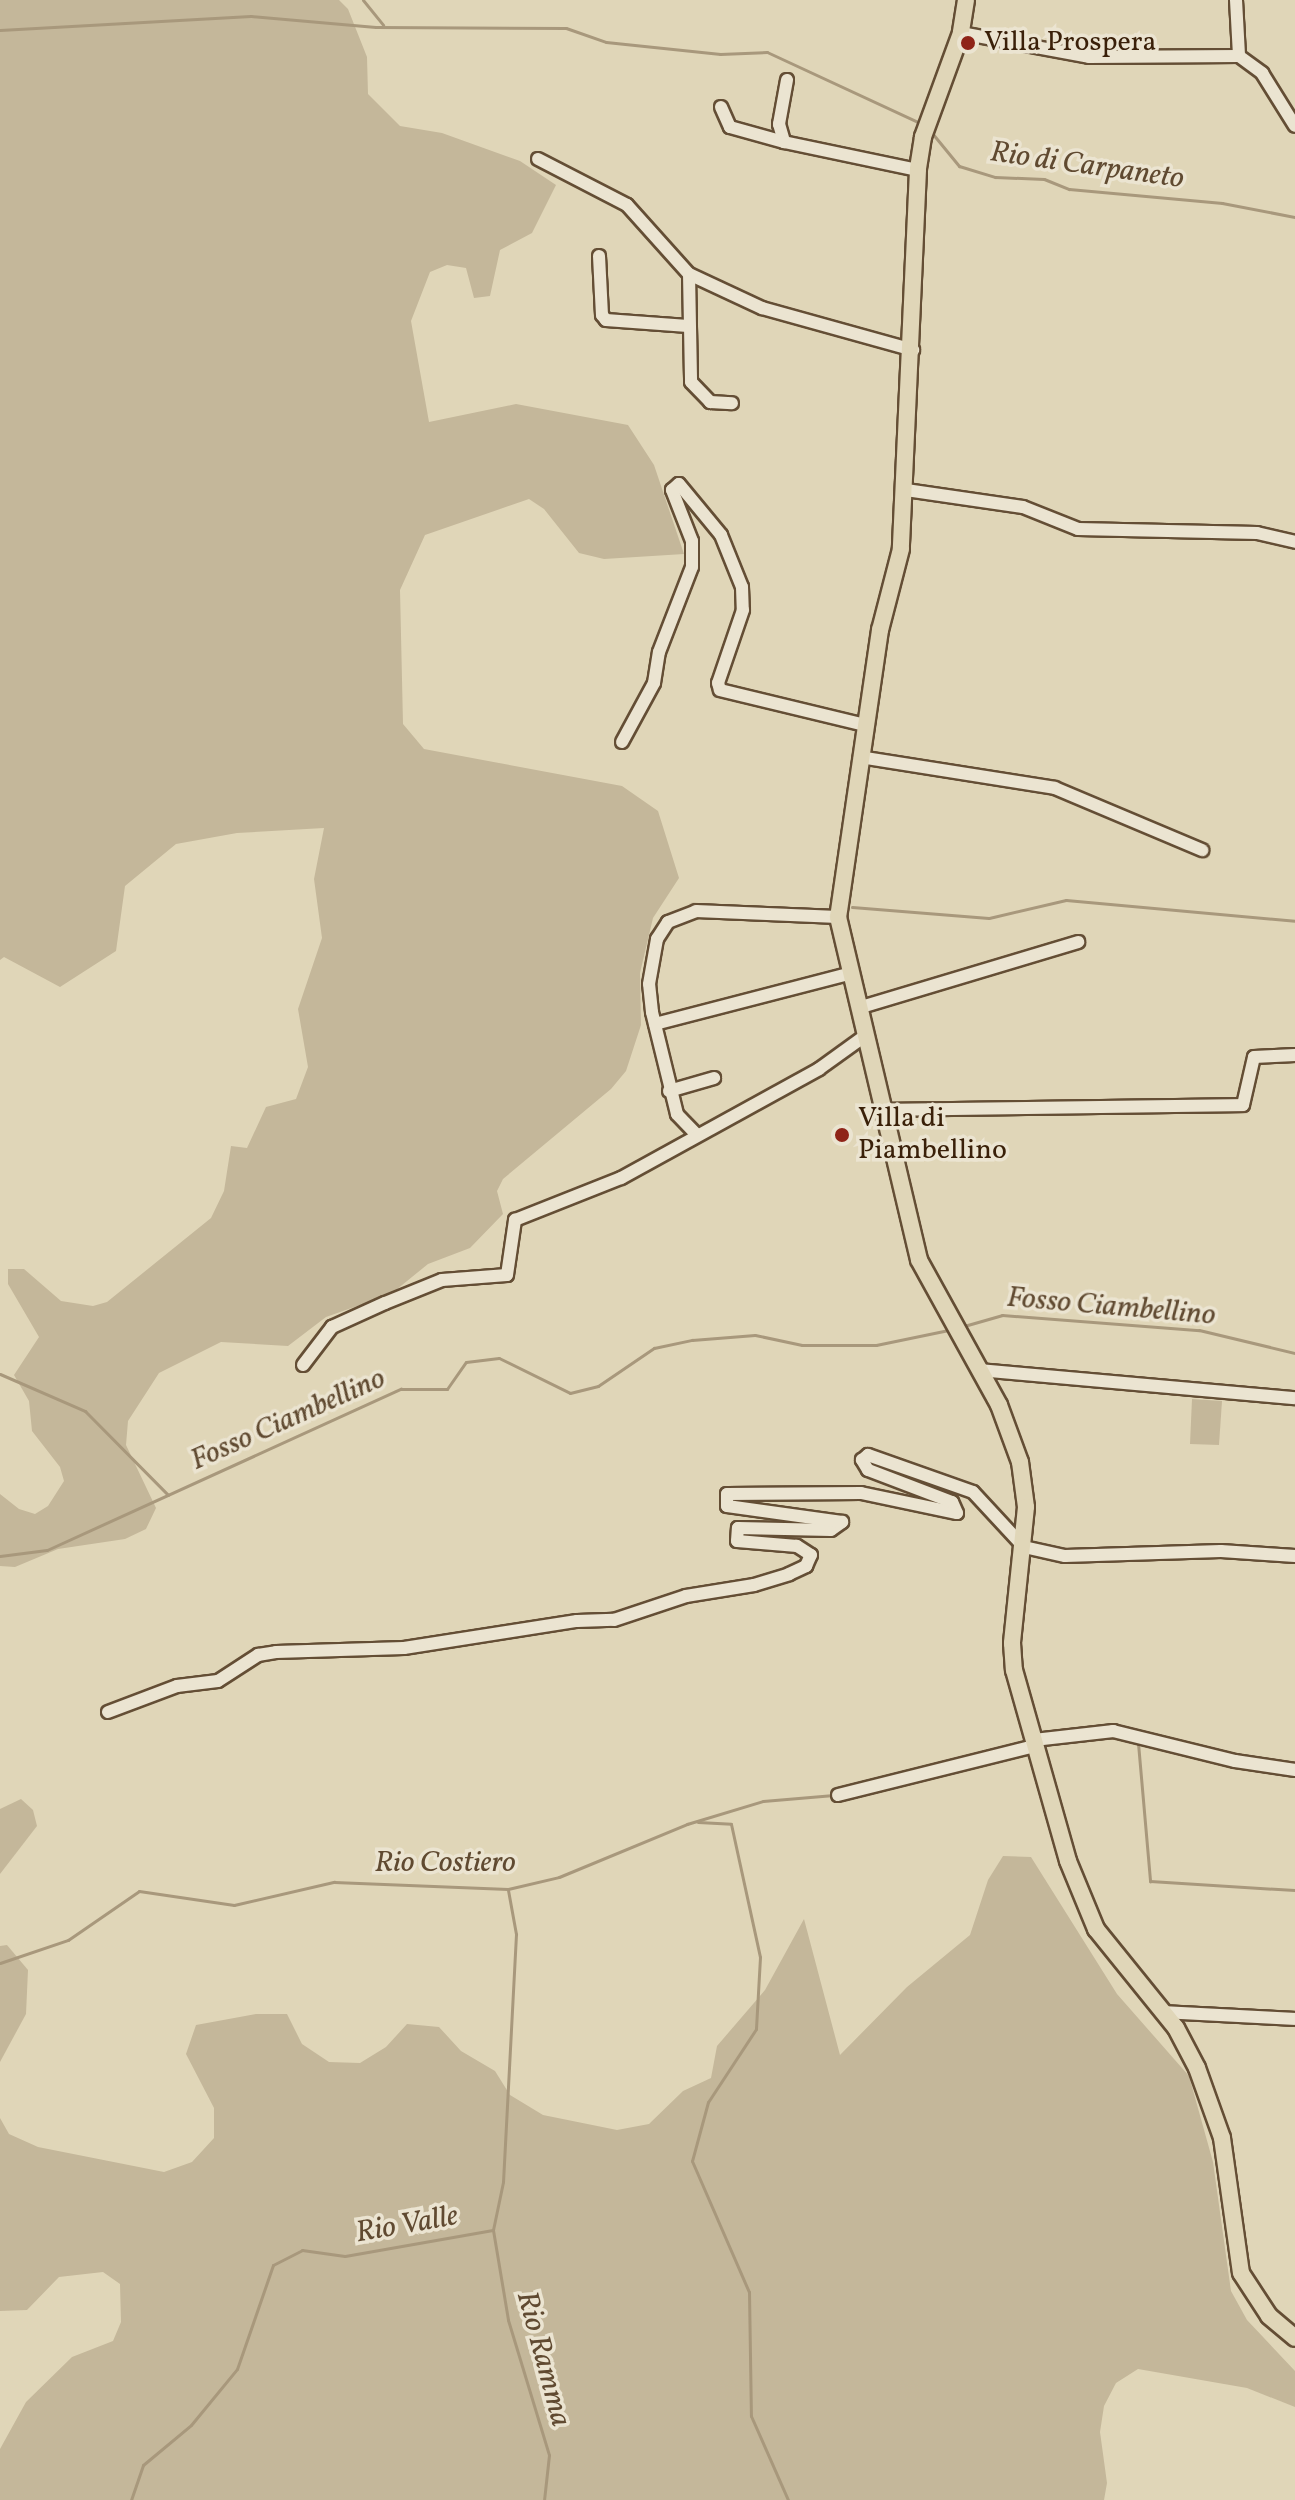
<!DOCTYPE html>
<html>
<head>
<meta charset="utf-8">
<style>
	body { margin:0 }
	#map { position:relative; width:1295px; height:2500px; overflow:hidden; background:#e0d6b8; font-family:Vollkorn,serif }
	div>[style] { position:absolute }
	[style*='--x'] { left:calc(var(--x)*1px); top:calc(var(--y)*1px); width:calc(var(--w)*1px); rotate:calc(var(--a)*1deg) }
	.green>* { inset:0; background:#c4b79a }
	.stream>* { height:3px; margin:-1.5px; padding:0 1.5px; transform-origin:1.5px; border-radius:1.5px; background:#a8987c }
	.roads { filter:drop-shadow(2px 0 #644e35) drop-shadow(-2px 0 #644e35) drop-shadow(0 2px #644e35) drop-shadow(0 -2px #644e35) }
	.minor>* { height:12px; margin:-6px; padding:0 6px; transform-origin:6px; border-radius:6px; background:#ebe4d1 }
	.major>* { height:16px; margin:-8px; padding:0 8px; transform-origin:8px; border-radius:8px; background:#e0d6b8 }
	.dots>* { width:22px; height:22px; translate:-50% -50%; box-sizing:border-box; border:4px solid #ebe4d1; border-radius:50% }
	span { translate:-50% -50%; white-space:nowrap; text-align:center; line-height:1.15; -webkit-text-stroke:7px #ebe4d1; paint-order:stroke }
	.poi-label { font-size:28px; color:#3a2009 }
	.left { translate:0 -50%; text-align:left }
	.water-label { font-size:30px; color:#604a31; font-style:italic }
</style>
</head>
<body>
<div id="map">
	<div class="green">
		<i style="clip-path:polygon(0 0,339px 0,348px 9px,367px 57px,368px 94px,400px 126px,442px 133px,520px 161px,556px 185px,532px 233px,500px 250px,490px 296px,474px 298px,466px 268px,447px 265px,430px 272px,411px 321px,429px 422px,516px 404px,628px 425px,654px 465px,684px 554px,604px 559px,579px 553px,544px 509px,529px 499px,425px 535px,400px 590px,403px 724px,424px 749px,622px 786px,658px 811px,679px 878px,653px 918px,640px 973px,641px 1025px,626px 1071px,611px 1089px,503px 1179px,497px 1191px,503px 1214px,470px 1248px,428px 1264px,391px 1294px,326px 1317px,288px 1346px,221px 1342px,159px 1373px,128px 1421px,126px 1445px,156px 1508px,146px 1529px,125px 1539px,58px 1549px,15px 1567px,0 1566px,0 1494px,19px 1509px,35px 1514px,48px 1506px,64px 1481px,60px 1467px,32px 1431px,29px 1401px,14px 1375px,39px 1337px,8px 1284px,8px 1269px,24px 1269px,61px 1301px,93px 1306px,107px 1302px,211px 1218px,224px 1191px,231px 1146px,247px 1148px,266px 1107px,296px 1099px,308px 1067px,298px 1009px,322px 938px,314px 879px,324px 828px,237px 833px,176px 844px,125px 886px,116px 951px,60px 987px,4px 957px,0 960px)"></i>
		<i style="clip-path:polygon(1192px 1399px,1222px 1401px,1219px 1445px,1190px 1444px)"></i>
		<i style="clip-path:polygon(21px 1799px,33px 1810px,37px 1826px,0 1874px,0 1809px)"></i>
		<i style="clip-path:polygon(1003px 1856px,1031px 1857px,1117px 1994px,1189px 2076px,1213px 2162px,1231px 2291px,1247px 2320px,1295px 2371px,1295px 2407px,1247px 2388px,1138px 2369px,1116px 2383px,1104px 2406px,1100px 2432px,1107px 2483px,1104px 2500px,0 2500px,0 2449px,26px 2402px,72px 2357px,113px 2341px,121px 2322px,120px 2284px,103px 2272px,59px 2277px,27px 2310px,0 2311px,0 2118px,9px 2134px,38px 2147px,164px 2172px,192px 2162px,214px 2138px,214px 2108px,186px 2054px,196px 2025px,256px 2014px,287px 2014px,302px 2044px,329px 2062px,360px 2063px,386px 2047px,407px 2024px,439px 2027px,461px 2051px,495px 2071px,510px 2095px,543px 2115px,617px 2130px,649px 2124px,683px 2091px,711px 2078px,717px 2046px,765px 1990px,804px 1919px,840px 2055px,907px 1987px,970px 1935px,988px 1880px)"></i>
		<i style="clip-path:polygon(7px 1945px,28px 1970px,26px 2014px,0 2062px,0 1946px)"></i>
	</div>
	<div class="stream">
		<i style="--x:363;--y:0;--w:32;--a:51"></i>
		<i style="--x:0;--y:30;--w:251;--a:-3.2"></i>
		<i style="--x:251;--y:16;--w:125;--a:5"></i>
		<i style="--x:376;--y:27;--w:190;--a:0.3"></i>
		<i style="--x:566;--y:28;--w:42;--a:19.3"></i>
		<i style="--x:606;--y:42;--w:115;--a:6"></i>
		<i style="--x:720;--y:54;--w:47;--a:-2.4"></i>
		<i style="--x:767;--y:52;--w:169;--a:24.9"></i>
		<i style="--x:932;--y:133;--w:43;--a:50.7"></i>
		<i style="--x:959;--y:166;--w:38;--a:17"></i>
		<i style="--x:995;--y:177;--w:49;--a:2.3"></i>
		<i style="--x:1044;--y:179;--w:27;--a:22"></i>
		<i style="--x:1069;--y:189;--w:154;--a:5.2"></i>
		<i style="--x:1222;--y:203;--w:74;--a:10.9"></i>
		<i style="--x:852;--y:907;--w:137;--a:4.6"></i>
		<i style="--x:989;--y:918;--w:79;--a:-13.2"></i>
		<i style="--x:1066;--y:900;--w:230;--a:5.2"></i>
		<i style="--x:964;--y:1326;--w:40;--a:-16"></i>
		<i style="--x:1002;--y:1315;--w:198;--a:4.4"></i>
		<i style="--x:1199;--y:1330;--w:99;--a:13.5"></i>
		<i style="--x:0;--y:1374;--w:93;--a:23.5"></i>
		<i style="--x:85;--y:1411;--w:118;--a:45.3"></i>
		<i style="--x:0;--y:1556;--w:47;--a:-7.3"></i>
		<i style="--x:47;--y:1550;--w:389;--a:-24.5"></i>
		<i style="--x:401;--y:1389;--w:46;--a:0"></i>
		<i style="--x:447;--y:1389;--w:33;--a:-55"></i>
		<i style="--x:466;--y:1362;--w:33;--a:-7"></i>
		<i style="--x:499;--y:1358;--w:79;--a:26.2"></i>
		<i style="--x:570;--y:1393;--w:29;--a:-14"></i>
		<i style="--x:598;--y:1386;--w:68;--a:-34.2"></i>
		<i style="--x:654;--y:1348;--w:39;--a:-12"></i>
		<i style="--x:692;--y:1340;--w:63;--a:-4.5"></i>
		<i style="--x:755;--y:1335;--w:48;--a:12"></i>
		<i style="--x:802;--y:1345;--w:74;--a:0"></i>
		<i style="--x:876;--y:1345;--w:79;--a:-11.7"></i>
		<i style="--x:1138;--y:1743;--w:139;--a:85"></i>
		<i style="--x:1150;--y:1881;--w:145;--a:3.6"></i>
		<i style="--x:698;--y:1822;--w:33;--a:3"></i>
		<i style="--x:731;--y:1824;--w:136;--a:77.7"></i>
		<i style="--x:760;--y:1957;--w:72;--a:93.2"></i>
		<i style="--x:756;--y:2029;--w:87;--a:123.3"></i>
		<i style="--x:708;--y:2102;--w:61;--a:105.2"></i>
		<i style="--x:692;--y:2161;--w:143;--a:66.5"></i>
		<i style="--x:749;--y:2292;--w:124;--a:89.1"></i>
		<i style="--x:751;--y:2416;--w:92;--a:66.2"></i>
		<i style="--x:508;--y:1890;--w:45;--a:79.7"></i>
		<i style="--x:516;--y:1934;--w:248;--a:93"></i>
		<i style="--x:503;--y:2182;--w:49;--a:101.8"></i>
		<i style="--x:493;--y:2230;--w:91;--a:80.5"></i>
		<i style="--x:508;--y:2320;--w:141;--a:73.1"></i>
		<i style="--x:549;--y:2455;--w:45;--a:96.3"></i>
		<i style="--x:0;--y:1963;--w:72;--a:-18.7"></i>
		<i style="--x:68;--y:1940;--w:86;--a:-34.6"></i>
		<i style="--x:139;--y:1891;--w:96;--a:8.4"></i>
		<i style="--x:234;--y:1905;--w:103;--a:-13"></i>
		<i style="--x:334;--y:1882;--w:174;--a:2.3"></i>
		<i style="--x:508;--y:1889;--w:52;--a:-13.2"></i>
		<i style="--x:559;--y:1877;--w:139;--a:-22.5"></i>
		<i style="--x:687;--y:1824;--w:79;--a:-16.8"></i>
		<i style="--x:763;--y:1801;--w:71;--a:-4.8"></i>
		<i style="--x:131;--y:2500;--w:37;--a:-71"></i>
		<i style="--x:143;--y:2465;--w:62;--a:-39.8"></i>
		<i style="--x:191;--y:2425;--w:72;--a:-50.6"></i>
		<i style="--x:237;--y:2369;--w:110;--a:-70.9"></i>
		<i style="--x:273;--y:2265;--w:33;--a:-27"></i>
		<i style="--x:302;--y:2250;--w:43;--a:7.9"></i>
		<i style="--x:345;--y:2256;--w:150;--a:-10"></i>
	</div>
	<div class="roads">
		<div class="minor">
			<i style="--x:1236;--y:0;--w:56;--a:86.9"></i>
			<i style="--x:1239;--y:56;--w:29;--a:36"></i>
			<i style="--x:1262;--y:73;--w:62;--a:58.1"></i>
			<i style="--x:961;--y:33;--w:130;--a:10.6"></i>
			<i style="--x:1089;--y:57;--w:150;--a:-0.4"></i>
			<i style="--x:787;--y:80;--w:45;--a:100.3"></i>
			<i style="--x:779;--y:124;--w:19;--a:74"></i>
			<i style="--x:784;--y:142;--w:137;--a:11.8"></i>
			<i style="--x:721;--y:107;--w:22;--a:66"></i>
			<i style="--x:730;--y:127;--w:56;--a:15.5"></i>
			<i style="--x:538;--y:159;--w:100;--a:27.3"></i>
			<i style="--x:627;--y:205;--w:93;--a:48.1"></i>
			<i style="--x:689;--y:274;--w:81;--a:25"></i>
			<i style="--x:762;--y:308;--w:157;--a:15.5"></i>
			<i style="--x:599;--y:256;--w:59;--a:87.1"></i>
			<i style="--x:602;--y:315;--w:6;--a:51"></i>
			<i style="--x:606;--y:320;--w:82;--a:4.2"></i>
			<i style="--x:689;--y:274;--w:108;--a:88.9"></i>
			<i style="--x:691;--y:382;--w:28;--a:46"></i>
			<i style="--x:710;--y:402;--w:22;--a:3"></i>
			<i style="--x:906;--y:490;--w:118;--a:8.3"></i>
			<i style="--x:1023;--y:507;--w:59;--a:21.8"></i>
			<i style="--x:1078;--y:529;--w:179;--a:1.3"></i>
			<i style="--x:1257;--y:533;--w:39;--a:13"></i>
			<i style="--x:622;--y:742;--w:67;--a:-61.5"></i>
			<i style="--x:654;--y:683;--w:31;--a:-81"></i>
			<i style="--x:659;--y:652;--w:91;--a:-68.8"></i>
			<i style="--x:692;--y:567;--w:26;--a:-90"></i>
			<i style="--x:692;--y:541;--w:55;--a:-111.4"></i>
			<i style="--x:672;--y:490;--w:9;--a:-41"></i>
			<i style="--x:679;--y:484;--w:66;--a:50.5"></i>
			<i style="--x:721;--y:535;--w:56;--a:68"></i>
			<i style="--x:742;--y:587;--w:23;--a:88"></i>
			<i style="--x:743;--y:610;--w:77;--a:108.9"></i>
			<i style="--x:718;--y:683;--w:7;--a:74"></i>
			<i style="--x:720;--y:690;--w:149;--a:13.6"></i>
			<i style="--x:860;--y:757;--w:197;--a:9"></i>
			<i style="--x:1055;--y:788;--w:160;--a:22.9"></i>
			<i style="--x:858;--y:1008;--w:230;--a:-16.7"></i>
			<i style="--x:655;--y:1024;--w:200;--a:-14.5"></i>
			<i style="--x:669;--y:1091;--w:47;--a:-16.1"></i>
			<i style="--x:884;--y:1110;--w:359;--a:-0.8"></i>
			<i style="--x:1243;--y:1105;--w:49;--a:-77.1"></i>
			<i style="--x:1254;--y:1057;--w:41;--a:-2.8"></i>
			<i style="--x:697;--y:1135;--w:29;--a:-134"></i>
			<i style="--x:677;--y:1114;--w:105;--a:-103.8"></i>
			<i style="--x:652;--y:1012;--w:28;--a:-96"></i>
			<i style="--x:649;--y:984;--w:46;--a:-79.9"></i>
			<i style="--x:657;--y:939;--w:20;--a:-57"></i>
			<i style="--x:668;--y:922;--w:30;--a:-21"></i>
			<i style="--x:696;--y:911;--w:142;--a:2.4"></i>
			<i style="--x:303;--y:1365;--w:48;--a:-52.7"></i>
			<i style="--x:332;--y:1327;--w:58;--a:-24.4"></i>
			<i style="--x:385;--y:1303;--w:61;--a:-22"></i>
			<i style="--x:442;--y:1280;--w:65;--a:-4.4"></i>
			<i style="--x:507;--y:1275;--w:56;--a:-81.7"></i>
			<i style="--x:515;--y:1220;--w:114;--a:-21.6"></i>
			<i style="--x:621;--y:1178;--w:226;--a:-28.8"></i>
			<i style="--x:819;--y:1069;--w:57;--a:-35.7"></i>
			<i style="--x:979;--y:1370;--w:317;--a:5.1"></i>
			<i style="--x:108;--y:1712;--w:74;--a:-20.6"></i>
			<i style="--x:177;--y:1686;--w:41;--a:-7"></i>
			<i style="--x:218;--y:1681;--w:48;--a:-33"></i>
			<i style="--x:258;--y:1655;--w:18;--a:-9"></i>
			<i style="--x:276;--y:1652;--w:128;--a:-1.8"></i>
			<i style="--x:404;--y:1648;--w:175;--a:-8.9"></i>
			<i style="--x:577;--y:1621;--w:37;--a:-2"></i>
			<i style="--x:614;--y:1620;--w:76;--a:-18.4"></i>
			<i style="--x:686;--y:1596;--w:69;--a:-9.2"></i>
			<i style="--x:754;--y:1585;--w:37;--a:-17"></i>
			<i style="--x:789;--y:1574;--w:19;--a:-25"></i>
			<i style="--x:806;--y:1566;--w:12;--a:-66"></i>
			<i style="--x:811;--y:1555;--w:17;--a:-147"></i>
			<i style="--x:797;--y:1546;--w:60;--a:-175.2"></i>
			<i style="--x:737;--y:1541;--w:13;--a:-86"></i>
			<i style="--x:738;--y:1528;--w:93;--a:1.2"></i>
			<i style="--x:831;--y:1530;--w:14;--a:-36"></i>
			<i style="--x:842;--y:1522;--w:116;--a:-172.1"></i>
			<i style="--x:727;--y:1506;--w:12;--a:-90"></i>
			<i style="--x:727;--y:1494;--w:134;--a:-0.4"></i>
			<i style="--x:861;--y:1493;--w:98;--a:11.8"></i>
			<i style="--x:957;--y:1513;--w:12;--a:-114"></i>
			<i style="--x:952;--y:1502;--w:90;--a:-159.1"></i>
			<i style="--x:868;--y:1470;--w:12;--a:-121"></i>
			<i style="--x:862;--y:1460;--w:8;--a:-40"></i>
			<i style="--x:868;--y:1455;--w:111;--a:19.4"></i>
			<i style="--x:973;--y:1492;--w:75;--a:47.2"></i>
			<i style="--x:1024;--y:1547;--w:42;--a:12.4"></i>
			<i style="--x:1065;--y:1556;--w:156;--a:-1.8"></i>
			<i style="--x:1221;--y:1551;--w:74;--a:3.9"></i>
			<i style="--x:1034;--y:1740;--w:80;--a:-6.5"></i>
			<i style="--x:1113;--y:1731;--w:126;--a:13.8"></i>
			<i style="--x:1235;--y:1761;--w:61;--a:8.5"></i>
			<i style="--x:838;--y:1795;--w:203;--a:-14"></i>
			<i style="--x:1163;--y:2012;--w:132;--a:3"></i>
		</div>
		<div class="major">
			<i style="--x:966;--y:0;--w:33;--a:99"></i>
			<i style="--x:961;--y:33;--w:111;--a:110.1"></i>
			<i style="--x:923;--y:137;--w:33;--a:99"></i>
			<i style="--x:918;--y:170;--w:379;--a:92.6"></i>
			<i style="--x:901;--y:549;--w:84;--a:104.5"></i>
			<i style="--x:880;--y:630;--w:290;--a:98.3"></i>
			<i style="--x:838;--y:917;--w:352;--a:76.7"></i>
			<i style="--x:919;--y:1260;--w:166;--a:61.1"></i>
			<i style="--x:999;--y:1405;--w:61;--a:69.8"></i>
			<i style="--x:1020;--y:1462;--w:45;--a:82.4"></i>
			<i style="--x:1026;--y:1507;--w:137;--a:95.9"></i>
			<i style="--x:1012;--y:1643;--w:27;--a:86"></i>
			<i style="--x:1014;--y:1670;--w:198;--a:74.2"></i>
			<i style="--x:1068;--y:1861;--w:74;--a:67.6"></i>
			<i style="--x:1096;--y:1929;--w:127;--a:51.1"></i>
			<i style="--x:1176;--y:2028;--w:45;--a:62.3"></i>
			<i style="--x:1197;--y:2068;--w:74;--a:70.3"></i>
			<i style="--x:1222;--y:2138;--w:136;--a:82"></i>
			<i style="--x:1241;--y:2273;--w:51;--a:56.9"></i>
			<i style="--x:1269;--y:2316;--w:34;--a:40"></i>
		</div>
	</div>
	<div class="dots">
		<i style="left:968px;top:43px;background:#8f2418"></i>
		<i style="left:842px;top:1135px;background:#8f2418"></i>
	</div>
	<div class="poi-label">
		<span class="left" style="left:984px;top:43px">Villa Prospera</span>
		<span class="left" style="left:858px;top:1135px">Villa di<br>Piambellino</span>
	</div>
	<div class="water-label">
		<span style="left:1087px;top:166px;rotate:8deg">Rio di Carpaneto</span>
		<span style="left:1111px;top:1307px;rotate:5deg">Fosso Ciambellino</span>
		<span style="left:288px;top:1420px;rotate:-24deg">Fosso Ciambellino</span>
		<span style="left:445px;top:1863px">Rio Costiero</span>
		<span style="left:407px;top:2225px;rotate:-10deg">Rio Valle</span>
		<span style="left:543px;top:2359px;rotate:75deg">Rio Ramma</span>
	</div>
</div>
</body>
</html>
